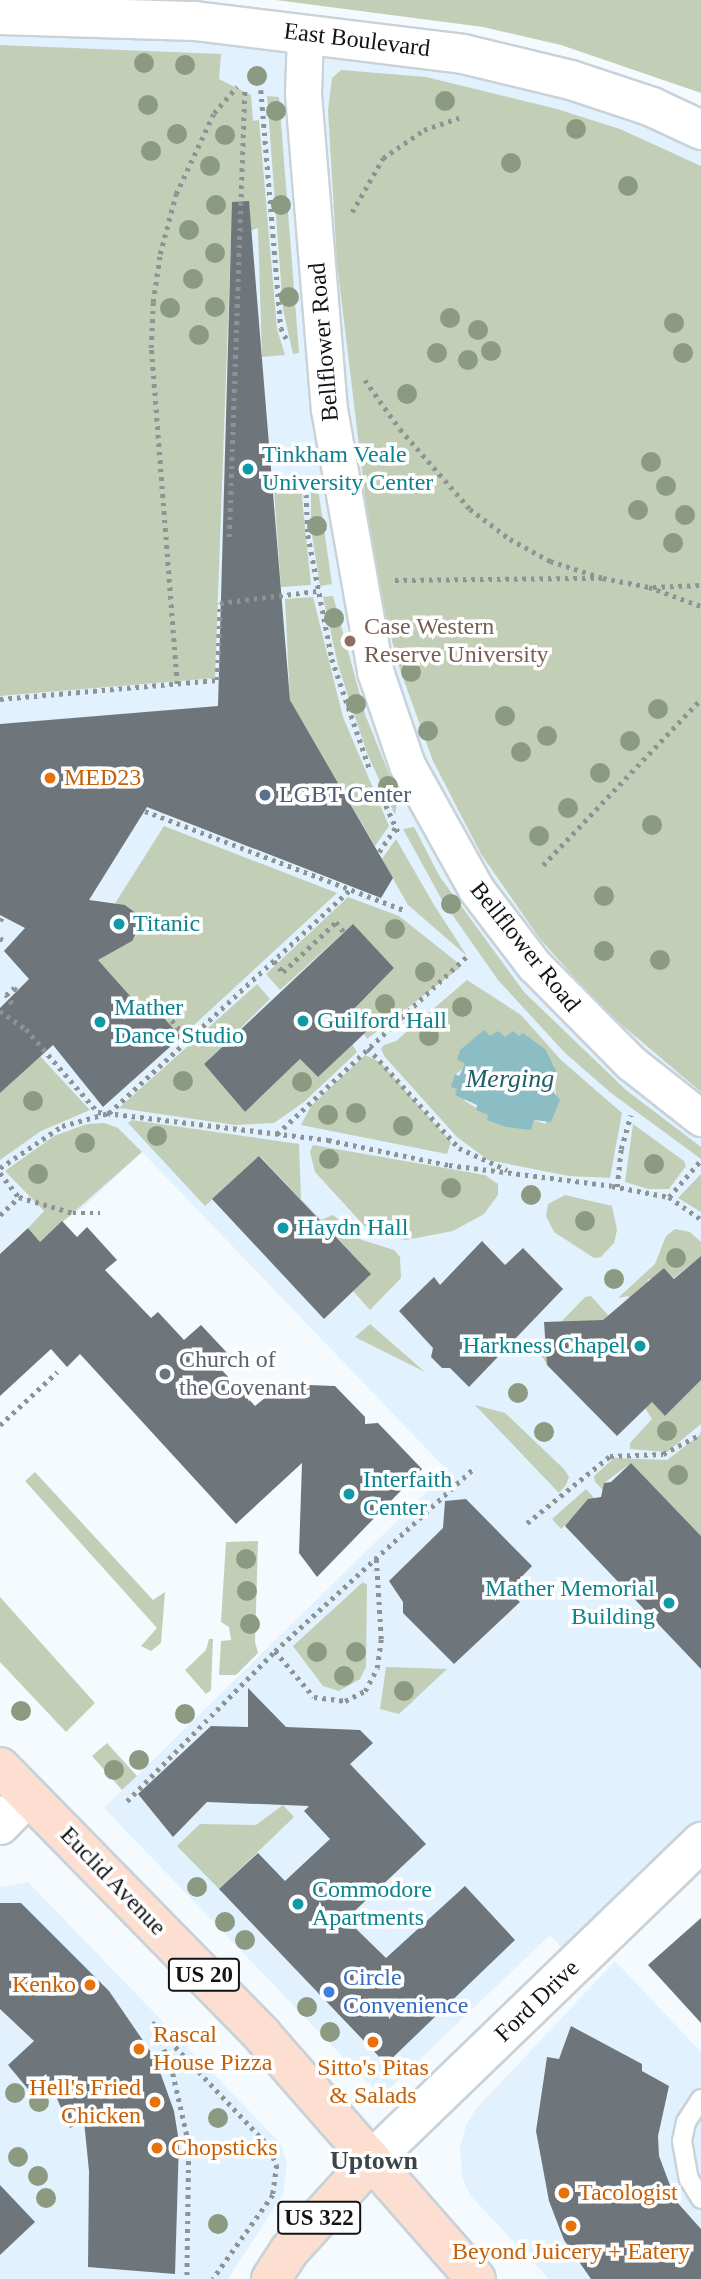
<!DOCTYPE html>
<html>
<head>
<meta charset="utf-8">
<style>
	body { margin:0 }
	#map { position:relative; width:701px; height:2279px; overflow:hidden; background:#f5fafe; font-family:"Times New Roman",serif }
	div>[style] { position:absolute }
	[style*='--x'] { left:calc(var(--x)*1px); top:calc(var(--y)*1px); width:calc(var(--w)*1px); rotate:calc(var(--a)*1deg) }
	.built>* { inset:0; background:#e1f1fd }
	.green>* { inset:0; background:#c2cfb6 }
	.water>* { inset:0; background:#8dbdc4 }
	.building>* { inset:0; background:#6e767c }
	.path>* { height:4.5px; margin-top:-2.25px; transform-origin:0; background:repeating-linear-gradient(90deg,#8e9396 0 3.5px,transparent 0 8.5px) }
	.roads { filter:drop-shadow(2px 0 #c9d2d8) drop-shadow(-2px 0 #c9d2d8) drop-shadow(0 2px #c9d2d8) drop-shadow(0 -2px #c9d2d8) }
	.service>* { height:18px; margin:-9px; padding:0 9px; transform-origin:9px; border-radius:9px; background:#fff }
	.minor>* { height:35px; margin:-17.5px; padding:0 17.5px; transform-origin:17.5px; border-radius:17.5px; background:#fff }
	.tertiary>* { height:38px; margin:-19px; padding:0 19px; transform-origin:19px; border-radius:19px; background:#fff }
	.primary>* { height:38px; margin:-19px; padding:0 19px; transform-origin:19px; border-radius:19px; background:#fddfd2 }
	.trees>* { width:20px; height:20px; margin:-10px; border-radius:50%; background:#8b9a80 }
	.dots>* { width:19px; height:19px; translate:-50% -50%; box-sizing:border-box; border:4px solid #fff; border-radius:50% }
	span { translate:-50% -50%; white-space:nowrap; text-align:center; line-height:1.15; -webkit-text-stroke:7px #fff; paint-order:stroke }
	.shield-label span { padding:2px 5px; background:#fff; border:2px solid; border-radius:5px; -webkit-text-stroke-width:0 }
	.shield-label { font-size:23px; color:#111416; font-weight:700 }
	.street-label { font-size:24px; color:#111416 }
	.culture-label { font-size:24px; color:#0d838f }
	.left { translate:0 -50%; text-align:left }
	.right { translate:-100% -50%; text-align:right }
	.education-label { font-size:24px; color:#785e54 }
	.food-label { font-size:24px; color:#c56008 }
	.service-label { font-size:24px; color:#4e5e75 }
	.worship-label { font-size:24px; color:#5b616d }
	.shop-label { font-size:24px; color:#366cbe }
	.water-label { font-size:26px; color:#1d5e67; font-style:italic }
	.neighbourhood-label { font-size:26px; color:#3d444a; font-weight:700 }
</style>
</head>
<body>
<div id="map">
	<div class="built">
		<i style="clip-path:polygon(0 15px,305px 33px,701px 130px,701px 1842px,576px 1964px,550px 1935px,390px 2088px,378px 2090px,367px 2082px,104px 1808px,448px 1471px,142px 1152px,84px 1207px,62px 1221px,44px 1212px,0 1254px)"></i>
		<i style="clip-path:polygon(28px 1882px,281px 2144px,287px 2164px,283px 2194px,228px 2279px,0 2279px,0 1887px)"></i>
		<i style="clip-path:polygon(615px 1961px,701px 2052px,701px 2279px,549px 2279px,470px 2195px,462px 2177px,460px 2148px,466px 2125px,476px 2109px)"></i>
	</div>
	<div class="green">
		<i style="clip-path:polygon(276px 0,701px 0,701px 93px,561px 45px,483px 27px)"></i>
		<i style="clip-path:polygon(0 45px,221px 54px,219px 79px,251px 95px,253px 121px,259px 120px,277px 329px,285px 355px,262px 357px,258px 228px,231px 238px,215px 678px,0 696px)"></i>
		<i style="clip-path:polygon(341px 70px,426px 77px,557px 109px,620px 129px,701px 166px,701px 1092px,602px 1008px,540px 939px,481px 854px,433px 761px,397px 661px,373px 562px,337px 263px,328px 110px,332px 78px)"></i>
		<i style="clip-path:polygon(267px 96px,279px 97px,299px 353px,293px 354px,283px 309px)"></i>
		<i style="clip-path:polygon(301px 488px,311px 585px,281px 587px,274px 490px)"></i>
		<i style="clip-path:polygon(318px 488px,332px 584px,320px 586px,311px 528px,311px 489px)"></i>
		<i style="clip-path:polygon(333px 596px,366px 717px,398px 796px,395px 815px,367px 753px,338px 665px,323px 597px)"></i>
		<i style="clip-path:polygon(313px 597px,343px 717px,389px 826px,375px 846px,290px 700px,285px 599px)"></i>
		<i style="clip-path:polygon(164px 826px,337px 893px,181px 1037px,147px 999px,139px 1006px,78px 938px,126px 944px,136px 936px,137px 914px,125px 905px,114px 905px)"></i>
		<i style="clip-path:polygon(414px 827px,440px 877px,524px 992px,626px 1090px,701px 1147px,701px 1159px,611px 1093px,565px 1053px,498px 980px,442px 900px,403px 829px)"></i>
		<i style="clip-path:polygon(396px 839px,434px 905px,467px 956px,408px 905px,382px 859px)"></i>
		<i style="clip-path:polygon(348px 897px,399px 916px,462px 966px,367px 1039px,351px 1012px,394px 968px,352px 925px,280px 990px,266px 974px)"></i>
		<i style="clip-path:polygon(evenodd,467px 980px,521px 1015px,561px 1060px,622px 1113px,610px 1178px,569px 1176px,488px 1160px,457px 1137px,385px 1057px,381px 1049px,384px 1045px,396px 1041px,467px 980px,520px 1036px,537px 1044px,554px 1065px,556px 1098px,545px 1124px,534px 1120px,506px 1126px,465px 1101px,456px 1074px,505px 1037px,520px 1036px)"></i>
		<i style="clip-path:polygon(257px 984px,270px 999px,204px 1064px,245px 1112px,300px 1059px,318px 1077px,352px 1044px,357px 1052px,304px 1102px,274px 1123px,235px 1125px,119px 1108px)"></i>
		<i style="clip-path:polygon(25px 1040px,90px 1110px,41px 1131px,0 1160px,0 1093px,26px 1069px)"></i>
		<i style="clip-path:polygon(365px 1055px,380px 1062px,451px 1142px,447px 1154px,301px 1125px,311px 1106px)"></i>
		<i style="clip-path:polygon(132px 1120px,299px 1144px,301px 1199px,321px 1220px,333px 1215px,362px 1240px,394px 1250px,400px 1257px,401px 1278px,370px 1310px,353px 1291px,370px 1273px,260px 1156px,205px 1206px,128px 1123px)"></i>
		<i style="clip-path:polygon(104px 1123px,118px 1128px,142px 1152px,40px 1242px,28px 1228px,44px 1211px,5px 1171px,54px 1136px,87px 1124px)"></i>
		<i style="clip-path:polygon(633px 1124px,684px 1161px,686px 1166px,669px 1189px,648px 1189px,625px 1182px)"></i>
		<i style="clip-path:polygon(313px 1145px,485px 1175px,498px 1184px,498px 1195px,484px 1214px,453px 1231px,406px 1240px,386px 1237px,369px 1231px,315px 1172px,310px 1152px)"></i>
		<i style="clip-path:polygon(701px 1174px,701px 1212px,678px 1198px)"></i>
		<i style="clip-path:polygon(565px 1195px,612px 1206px,617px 1230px,614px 1243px,601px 1257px,594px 1258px,554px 1232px,546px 1216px,548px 1204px)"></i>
		<i style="clip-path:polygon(675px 1229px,690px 1232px,701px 1242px,701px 1256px,674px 1278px,664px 1268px,654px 1280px,648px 1279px,642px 1313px,628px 1296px,618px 1298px,655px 1264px,666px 1236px)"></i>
		<i style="clip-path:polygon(591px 1296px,608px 1315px,599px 1325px,585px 1321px,547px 1365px,537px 1347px,585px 1297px)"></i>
		<i style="clip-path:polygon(370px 1324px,425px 1372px,355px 1337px)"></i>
		<i style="clip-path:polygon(701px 1380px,701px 1424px,667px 1452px,630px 1449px,630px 1443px,652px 1419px,645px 1408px,652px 1402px,665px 1416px)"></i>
		<i style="clip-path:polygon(475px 1405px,505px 1413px,564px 1469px,569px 1477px,566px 1485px,559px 1493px)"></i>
		<i style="clip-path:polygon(701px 1434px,701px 1536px,631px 1463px,604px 1483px,603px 1490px,595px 1482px,594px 1476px,614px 1458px,667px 1460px)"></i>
		<i style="clip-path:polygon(35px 1472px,153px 1600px,165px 1592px,161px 1643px,151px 1651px,141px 1646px,157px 1628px,25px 1481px)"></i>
		<i style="clip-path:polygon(586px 1489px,594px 1498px,561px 1529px,552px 1519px)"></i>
		<i style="clip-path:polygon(258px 1541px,255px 1642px,258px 1653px,236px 1675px,219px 1675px,221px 1641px,231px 1640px,229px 1627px,221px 1622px,226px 1542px)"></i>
		<i style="clip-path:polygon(363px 1582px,367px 1585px,366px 1667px,360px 1679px,339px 1691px,323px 1686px,293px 1646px)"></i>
		<i style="clip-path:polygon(0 1597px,95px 1703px,66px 1732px,0 1662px)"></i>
		<i style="clip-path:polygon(209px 1639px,213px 1639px,211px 1690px,206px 1694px,185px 1670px,206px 1650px)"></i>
		<i style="clip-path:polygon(386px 1667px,447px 1669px,399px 1714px,380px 1709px)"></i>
		<i style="clip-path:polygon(107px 1743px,137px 1776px,122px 1790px,92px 1756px)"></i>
		<i style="clip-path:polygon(283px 1805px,294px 1817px,219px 1889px,177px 1846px,200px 1824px,256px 1825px)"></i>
	</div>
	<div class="water">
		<i style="clip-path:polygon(484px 1030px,490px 1036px,498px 1031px,505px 1037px,513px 1031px,519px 1036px,523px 1033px,545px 1049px,556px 1070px,554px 1093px,560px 1100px,551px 1122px,534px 1120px,531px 1130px,506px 1127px,487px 1120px,488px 1115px,476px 1110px,477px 1105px,455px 1095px,457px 1089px,451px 1087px,455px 1074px,459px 1076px,465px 1064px,457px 1059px,460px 1050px)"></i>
	</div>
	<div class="building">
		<i style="clip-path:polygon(249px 201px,290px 700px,393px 878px,381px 898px,147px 807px,89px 900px,125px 905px,137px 914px,140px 927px,132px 941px,98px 960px,139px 1006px,147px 999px,181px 1037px,103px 1107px,53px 1045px,0 1093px,0 1008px,29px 979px,4px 951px,25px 928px,0 915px,0 724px,218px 706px,232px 202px)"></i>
		<i style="clip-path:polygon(353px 924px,394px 968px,351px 1012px,367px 1031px,318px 1077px,300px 1059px,245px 1112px,204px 1064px)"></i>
		<i style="clip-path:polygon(259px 1156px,371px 1274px,324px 1319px,212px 1199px)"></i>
		<i style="clip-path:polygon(62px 1221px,77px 1237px,87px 1227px,117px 1260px,105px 1270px,151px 1318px,158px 1312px,184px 1340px,201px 1325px,231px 1357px,219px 1367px,255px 1406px,282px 1384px,335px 1386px,365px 1417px,365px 1424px,378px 1423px,422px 1469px,317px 1577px,299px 1553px,302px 1463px,236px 1524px,80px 1354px,67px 1367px,51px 1349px,0 1396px,0 1254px,28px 1228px,40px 1242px)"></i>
		<i style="clip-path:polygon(482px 1241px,505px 1265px,523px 1248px,563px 1289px,469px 1387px,450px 1368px,442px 1368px,431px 1357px,433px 1348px,399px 1311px,434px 1277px,440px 1285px)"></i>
		<i style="clip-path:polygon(701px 1256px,701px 1380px,665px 1416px,652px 1402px,617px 1436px,547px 1365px,544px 1322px,603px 1320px,664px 1268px,674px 1279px)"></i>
		<i style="clip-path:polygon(631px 1463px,701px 1536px,701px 1669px,565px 1526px,588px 1499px,601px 1497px,604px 1483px,611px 1482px)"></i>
		<i style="clip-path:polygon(466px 1499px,532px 1566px,508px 1591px,520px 1602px,454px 1664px,403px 1613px,403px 1602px,389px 1581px,443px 1528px,445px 1501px)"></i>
		<i style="clip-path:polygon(248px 1688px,286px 1727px,360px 1730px,373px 1743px,350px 1764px,426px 1844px,346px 1919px,386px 1958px,465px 1886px,515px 1940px,386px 2064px,219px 1889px,258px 1853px,285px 1881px,330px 1839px,304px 1811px,309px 1806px,207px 1802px,173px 1837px,138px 1794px,211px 1726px,248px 1727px)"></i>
		<i style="clip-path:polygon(0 1903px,21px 1903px,109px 1991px,155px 2058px,174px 2111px,179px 2142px,175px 2274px,88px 2267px,89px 2171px,84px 2121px,70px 2128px,46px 2074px,28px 2089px,8px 2065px,34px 2041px,0 2009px)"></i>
		<i style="clip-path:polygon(701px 1918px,701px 2023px,648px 1965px)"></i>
		<i style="clip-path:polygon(571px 2026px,642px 2064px,642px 2071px,669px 2086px,658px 2136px,659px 2156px,676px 2201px,701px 2229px,701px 2279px,591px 2279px,564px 2240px,549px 2201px,536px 2131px,547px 2057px,559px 2059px)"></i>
		<i style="clip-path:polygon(0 2185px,35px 2222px,0 2255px)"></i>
	</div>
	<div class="path">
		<i style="--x:261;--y:90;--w:239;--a:85.2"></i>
		<i style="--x:281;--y:328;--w:16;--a:63"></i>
		<i style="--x:352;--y:212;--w:62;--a:-60.1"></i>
		<i style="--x:383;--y:158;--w:50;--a:-34.3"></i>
		<i style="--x:424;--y:130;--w:37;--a:-19"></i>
		<i style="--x:365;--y:380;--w:60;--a:54.5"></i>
		<i style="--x:400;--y:429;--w:106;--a:48.8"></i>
		<i style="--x:470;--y:509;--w:50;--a:36.9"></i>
		<i style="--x:510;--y:539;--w:46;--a:28.8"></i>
		<i style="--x:550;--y:561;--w:56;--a:17.8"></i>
		<i style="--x:306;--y:486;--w:49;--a:87.7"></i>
		<i style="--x:308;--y:535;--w:126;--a:79"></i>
		<i style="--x:332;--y:659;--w:117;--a:71.1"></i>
		<i style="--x:229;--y:537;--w:449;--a:-88"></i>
		<i style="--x:395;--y:580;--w:208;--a:-0.6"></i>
		<i style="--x:603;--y:578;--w:47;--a:11.1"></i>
		<i style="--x:649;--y:587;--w:55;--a:20.1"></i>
		<i style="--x:653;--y:587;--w:48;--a:-2.4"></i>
		<i style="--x:177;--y:684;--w:337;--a:-94.4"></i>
		<i style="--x:151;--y:348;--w:46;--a:-87.5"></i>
		<i style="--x:153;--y:302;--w:49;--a:-81.7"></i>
		<i style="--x:160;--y:254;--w:62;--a:-75.1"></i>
		<i style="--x:176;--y:194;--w:89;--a:-64.9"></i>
		<i style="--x:214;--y:113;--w:35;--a:-49"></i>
		<i style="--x:0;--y:699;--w:218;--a:-5"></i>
		<i style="--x:217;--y:680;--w:77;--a:-87.8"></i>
		<i style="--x:220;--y:603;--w:98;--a:-7.1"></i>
		<i style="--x:379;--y:790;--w:48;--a:65.6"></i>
		<i style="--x:145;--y:811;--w:277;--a:20.9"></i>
		<i style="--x:379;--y:852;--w:30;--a:-56"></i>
		<i style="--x:543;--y:865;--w:229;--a:-46.4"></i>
		<i style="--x:0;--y:921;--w:4;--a:-63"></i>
		<i style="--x:0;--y:938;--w:5;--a:37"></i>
		<i style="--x:274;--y:961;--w:14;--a:51"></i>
		<i style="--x:283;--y:972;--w:73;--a:-43.3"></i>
		<i style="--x:336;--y:922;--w:13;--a:51"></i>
		<i style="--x:12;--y:1004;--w:11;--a:-124"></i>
		<i style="--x:6;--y:995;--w:11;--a:-41"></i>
		<i style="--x:14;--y:988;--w:5;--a:37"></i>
		<i style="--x:151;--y:1004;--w:5;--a:-37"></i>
		<i style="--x:155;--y:1001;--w:49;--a:49.1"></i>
		<i style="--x:0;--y:1011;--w:32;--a:35"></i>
		<i style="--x:26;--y:1029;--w:110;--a:49.1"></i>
		<i style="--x:98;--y:1112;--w:232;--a:6.9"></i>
		<i style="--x:328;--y:1140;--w:124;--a:11.7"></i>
		<i style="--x:449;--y:1165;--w:164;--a:7.3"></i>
		<i style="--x:612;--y:1186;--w:58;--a:10.9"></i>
		<i style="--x:669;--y:1197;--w:39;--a:35"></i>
		<i style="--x:368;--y:1048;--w:135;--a:47.7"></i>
		<i style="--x:459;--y:1148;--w:53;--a:24.6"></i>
		<i style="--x:277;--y:1134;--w:260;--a:-43.1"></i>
		<i style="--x:0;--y:1168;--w:75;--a:-34.1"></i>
		<i style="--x:62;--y:1126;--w:49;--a:-15.5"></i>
		<i style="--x:109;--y:1113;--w:327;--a:-42.8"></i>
		<i style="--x:0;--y:1173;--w:31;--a:52"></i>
		<i style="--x:19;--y:1197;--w:56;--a:16.5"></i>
		<i style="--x:73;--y:1213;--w:27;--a:0"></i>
		<i style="--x:617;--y:1187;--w:38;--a:-84"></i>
		<i style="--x:621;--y:1149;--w:35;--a:-74"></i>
		<i style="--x:669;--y:1197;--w:49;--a:-49.1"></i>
		<i style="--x:0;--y:1215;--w:26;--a:-43"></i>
		<i style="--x:0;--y:1425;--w:78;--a:-42.9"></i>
		<i style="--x:527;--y:1523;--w:107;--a:-38.9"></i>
		<i style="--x:610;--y:1456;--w:53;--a:-2.2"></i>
		<i style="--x:663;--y:1454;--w:43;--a:-27.8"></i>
		<i style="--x:275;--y:1651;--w:60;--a:49.7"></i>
		<i style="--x:314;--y:1697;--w:31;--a:7"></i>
		<i style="--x:345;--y:1701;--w:22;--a:-27"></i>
		<i style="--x:365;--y:1691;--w:26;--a:-62"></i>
		<i style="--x:377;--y:1668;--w:29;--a:-82"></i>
		<i style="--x:381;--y:1639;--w:82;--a:-93.5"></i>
		<i style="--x:127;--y:1801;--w:211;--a:-45.4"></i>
		<i style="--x:275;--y:1651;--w:272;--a:-42.6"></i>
		<i style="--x:152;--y:2022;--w:165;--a:46.7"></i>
		<i style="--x:265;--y:2142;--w:26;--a:62"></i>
		<i style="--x:277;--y:2165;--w:30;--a:98"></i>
		<i style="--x:273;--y:2195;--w:103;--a:125.5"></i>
		<i style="--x:154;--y:2026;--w:43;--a:66.4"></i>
		<i style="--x:171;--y:2065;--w:81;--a:77.2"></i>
		<i style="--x:189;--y:2144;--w:135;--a:90.8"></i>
	</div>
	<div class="roads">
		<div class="service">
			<i style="--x:701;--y:2099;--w:27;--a:123"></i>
			<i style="--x:686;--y:2122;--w:19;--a:102"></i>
			<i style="--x:682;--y:2141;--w:39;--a:80"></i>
			<i style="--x:689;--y:2179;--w:23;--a:59"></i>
		</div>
		<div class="minor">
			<i style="--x:305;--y:33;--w:61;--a:91.9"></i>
			<i style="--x:303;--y:94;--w:316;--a:85.3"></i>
			<i style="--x:329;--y:409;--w:266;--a:80"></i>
			<i style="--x:375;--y:671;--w:99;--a:71.2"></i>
			<i style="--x:407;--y:765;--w:142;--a:60.9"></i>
			<i style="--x:476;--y:889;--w:96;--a:52.7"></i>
			<i style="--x:534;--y:965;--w:138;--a:45.3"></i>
			<i style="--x:631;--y:1063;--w:89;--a:38.2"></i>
		</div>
		<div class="tertiary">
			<i style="--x:0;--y:15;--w:195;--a:1.8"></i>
			<i style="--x:195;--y:21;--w:270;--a:7"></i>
			<i style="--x:463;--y:54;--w:111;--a:13.5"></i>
			<i style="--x:571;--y:80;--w:85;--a:18.4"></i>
			<i style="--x:652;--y:107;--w:54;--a:25.1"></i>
			<i style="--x:0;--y:1825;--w:40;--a:-46"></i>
			<i style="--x:372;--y:2160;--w:458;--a:-44"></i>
		</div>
		<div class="primary">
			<i style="--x:0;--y:1767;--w:376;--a:45.6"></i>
			<i style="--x:263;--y:2036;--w:323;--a:48.8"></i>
			<i style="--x:271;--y:2279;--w:35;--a:-57"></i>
			<i style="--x:290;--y:2250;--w:122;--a:-47.7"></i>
		</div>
	</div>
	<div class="trees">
		<i style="left:144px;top:63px"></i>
		<i style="left:185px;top:65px"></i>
		<i style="left:257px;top:76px"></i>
		<i style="left:445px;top:101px"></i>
		<i style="left:148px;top:105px"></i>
		<i style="left:276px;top:111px"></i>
		<i style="left:576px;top:129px"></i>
		<i style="left:177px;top:134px"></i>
		<i style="left:225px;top:135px"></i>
		<i style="left:151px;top:151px"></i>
		<i style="left:511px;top:163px"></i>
		<i style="left:210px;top:166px"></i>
		<i style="left:628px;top:186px"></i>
		<i style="left:216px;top:205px"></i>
		<i style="left:281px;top:205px"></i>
		<i style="left:189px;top:230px"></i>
		<i style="left:215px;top:253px"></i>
		<i style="left:193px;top:279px"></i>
		<i style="left:289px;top:297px"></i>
		<i style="left:215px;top:307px"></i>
		<i style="left:170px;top:308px"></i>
		<i style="left:450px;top:318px"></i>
		<i style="left:674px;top:323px"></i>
		<i style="left:478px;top:330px"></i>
		<i style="left:199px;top:335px"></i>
		<i style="left:491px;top:351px"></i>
		<i style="left:437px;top:353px"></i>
		<i style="left:683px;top:353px"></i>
		<i style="left:468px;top:360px"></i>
		<i style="left:407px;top:394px"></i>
		<i style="left:651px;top:462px"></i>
		<i style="left:666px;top:486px"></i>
		<i style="left:638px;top:510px"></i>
		<i style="left:685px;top:515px"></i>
		<i style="left:317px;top:526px"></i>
		<i style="left:673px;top:543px"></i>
		<i style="left:334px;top:618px"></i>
		<i style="left:411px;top:672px"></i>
		<i style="left:356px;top:704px"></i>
		<i style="left:658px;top:709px"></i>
		<i style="left:505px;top:716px"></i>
		<i style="left:428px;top:731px"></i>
		<i style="left:547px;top:736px"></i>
		<i style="left:630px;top:741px"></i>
		<i style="left:521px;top:752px"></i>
		<i style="left:600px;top:773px"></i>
		<i style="left:388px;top:786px"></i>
		<i style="left:568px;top:808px"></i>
		<i style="left:652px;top:825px"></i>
		<i style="left:539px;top:836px"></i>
		<i style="left:604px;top:896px"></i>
		<i style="left:451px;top:904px"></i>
		<i style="left:395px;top:929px"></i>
		<i style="left:604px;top:951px"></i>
		<i style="left:660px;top:960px"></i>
		<i style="left:425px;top:972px"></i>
		<i style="left:385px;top:1004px"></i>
		<i style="left:462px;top:1007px"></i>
		<i style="left:429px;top:1036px"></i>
		<i style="left:183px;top:1081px"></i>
		<i style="left:302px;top:1082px"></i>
		<i style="left:33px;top:1101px"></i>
		<i style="left:356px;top:1113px"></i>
		<i style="left:328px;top:1115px"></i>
		<i style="left:403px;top:1126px"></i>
		<i style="left:157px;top:1136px"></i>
		<i style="left:85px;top:1143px"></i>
		<i style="left:329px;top:1159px"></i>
		<i style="left:654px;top:1164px"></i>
		<i style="left:38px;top:1174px"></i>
		<i style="left:451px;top:1188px"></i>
		<i style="left:531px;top:1195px"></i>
		<i style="left:585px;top:1221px"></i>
		<i style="left:676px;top:1258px"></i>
		<i style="left:614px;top:1279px"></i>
		<i style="left:518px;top:1393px"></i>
		<i style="left:667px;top:1431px"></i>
		<i style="left:544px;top:1432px"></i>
		<i style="left:678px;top:1475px"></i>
		<i style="left:246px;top:1559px"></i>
		<i style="left:247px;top:1591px"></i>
		<i style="left:250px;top:1624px"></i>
		<i style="left:317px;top:1652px"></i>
		<i style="left:356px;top:1652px"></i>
		<i style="left:344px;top:1676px"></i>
		<i style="left:404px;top:1691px"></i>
		<i style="left:21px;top:1711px"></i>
		<i style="left:185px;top:1714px"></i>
		<i style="left:139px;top:1760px"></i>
		<i style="left:114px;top:1770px"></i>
		<i style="left:197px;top:1887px"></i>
		<i style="left:225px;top:1922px"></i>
		<i style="left:245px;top:1940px"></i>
		<i style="left:307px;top:2007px"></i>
		<i style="left:330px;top:2032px"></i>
		<i style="left:15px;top:2093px"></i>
		<i style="left:39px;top:2102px"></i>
		<i style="left:218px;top:2118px"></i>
		<i style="left:18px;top:2157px"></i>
		<i style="left:38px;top:2176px"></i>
		<i style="left:46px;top:2198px"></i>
		<i style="left:218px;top:2224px"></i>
	</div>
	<div class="dots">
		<i style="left:248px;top:469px;background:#0f9aa8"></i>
		<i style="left:350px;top:641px;background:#8d6e63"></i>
		<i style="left:50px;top:778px;background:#e8710a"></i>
		<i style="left:265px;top:795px;background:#5c6f8a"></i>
		<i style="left:119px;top:924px;background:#0f9aa8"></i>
		<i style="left:303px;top:1021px;background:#0f9aa8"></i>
		<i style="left:100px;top:1022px;background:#0f9aa8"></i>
		<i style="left:283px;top:1228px;background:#0f9aa8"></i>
		<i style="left:640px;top:1346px;background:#0f9aa8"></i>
		<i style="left:165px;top:1374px;background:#6b7280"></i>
		<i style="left:349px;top:1494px;background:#0f9aa8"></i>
		<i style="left:669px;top:1603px;background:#0f9aa8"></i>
		<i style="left:298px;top:1904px;background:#0f9aa8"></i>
		<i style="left:90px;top:1985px;background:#e8710a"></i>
		<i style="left:329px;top:1992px;background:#3f7fe0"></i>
		<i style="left:373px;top:2042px;background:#e8710a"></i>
		<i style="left:139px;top:2049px;background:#e8710a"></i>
		<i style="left:155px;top:2102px;background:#e8710a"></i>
		<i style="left:157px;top:2148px;background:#e8710a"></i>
		<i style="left:564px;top:2193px;background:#e8710a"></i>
		<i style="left:571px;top:2226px;background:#e8710a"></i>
	</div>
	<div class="shield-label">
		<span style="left:204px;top:1975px">US 20</span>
		<span style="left:319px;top:2218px">US 322</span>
	</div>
	<div class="street-label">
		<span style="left:357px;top:40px;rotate:7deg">East Boulevard</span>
		<span style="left:324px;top:342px;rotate:-95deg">Bellflower Road</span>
		<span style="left:525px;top:947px;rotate:51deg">Bellflower Road</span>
		<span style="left:113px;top:1881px;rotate:46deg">Euclid Avenue</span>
		<span style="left:537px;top:2001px;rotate:-44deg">Ford Drive</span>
	</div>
	<div class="culture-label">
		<span class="left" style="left:262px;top:469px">Tinkham Veale<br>University Center</span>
		<span class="left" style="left:133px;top:924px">Titanic</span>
		<span class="left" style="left:114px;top:1022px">Mather<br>Dance Studio</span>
		<span class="left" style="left:317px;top:1021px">Guilford Hall</span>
		<span class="left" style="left:297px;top:1228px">Haydn Hall</span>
		<span class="right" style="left:626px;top:1346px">Harkness Chapel</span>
		<span class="left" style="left:363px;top:1494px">Interfaith<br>Center</span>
		<span class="right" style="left:655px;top:1603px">Mather Memorial<br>Building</span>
		<span class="left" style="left:312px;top:1904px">Commodore<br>Apartments</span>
	</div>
	<div class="education-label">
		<span class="left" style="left:364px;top:641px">Case Western<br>Reserve University</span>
	</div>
	<div class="food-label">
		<span class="left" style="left:64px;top:778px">MED23</span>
		<span class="right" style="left:76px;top:1985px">Kenko</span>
		<span class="left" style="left:153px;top:2049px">Rascal<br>House Pizza</span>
		<span style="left:373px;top:2082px">Sitto's Pitas<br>&amp; Salads</span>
		<span class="right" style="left:141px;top:2102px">Hell's Fried<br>Chicken</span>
		<span class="left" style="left:171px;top:2148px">Chopsticks</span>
		<span class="left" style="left:578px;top:2193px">Tacologist</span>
		<span style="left:571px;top:2252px">Beyond Juicery + Eatery</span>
	</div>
	<div class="service-label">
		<span class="left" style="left:279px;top:795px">LGBT Center</span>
	</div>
	<div class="worship-label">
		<span class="left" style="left:179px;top:1374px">Church of<br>the Covenant</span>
	</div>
	<div class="shop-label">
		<span class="left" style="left:343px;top:1992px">Circle<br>Convenience</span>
	</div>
	<div class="water-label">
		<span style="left:510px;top:1079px">Merging</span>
	</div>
	<div class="neighbourhood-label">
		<span style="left:374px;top:2161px">Uptown</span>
	</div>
</div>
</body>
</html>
